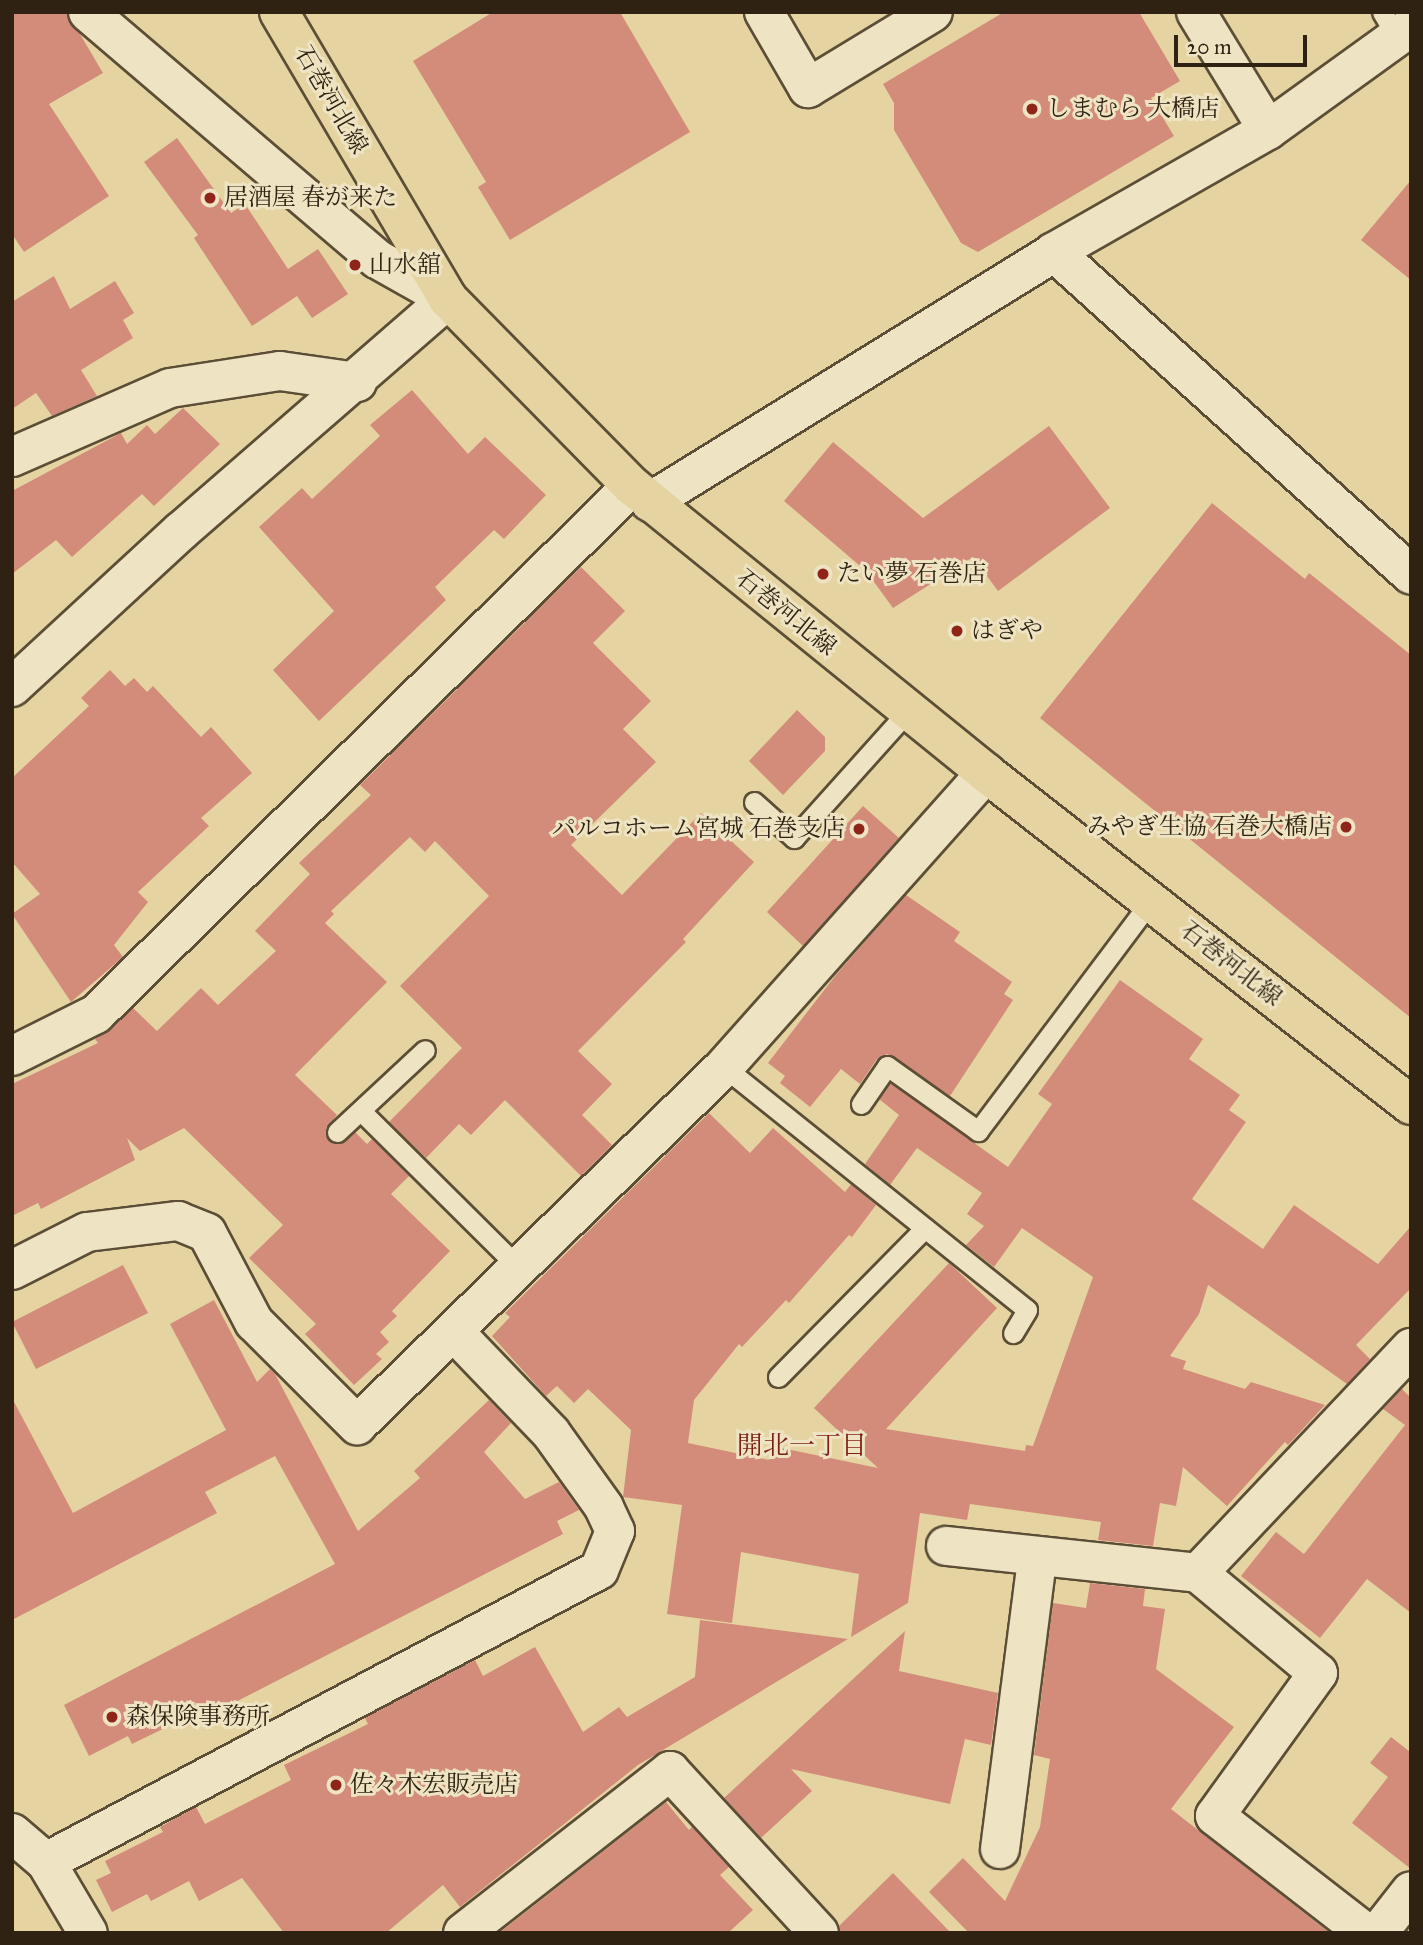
<!DOCTYPE html>
<html>
<head>
<meta charset="utf-8">
<style>
	body { margin:0 }
	#map { position:relative; width:1423px; height:1945px; overflow:hidden; background:#e5d4a1; font-family:"IM FELL Great Primer","Noto Serif JP",serif }
	div>[style] { position:absolute }
	[style*='--x'] { left:calc(var(--x)*1px); top:calc(var(--y)*1px); width:calc(var(--w)*1px); rotate:calc(var(--a)*1deg) }
	.building>* { inset:0; background:#d38c7a }
	.roads { filter:drop-shadow(2px 0 #5c4e36) drop-shadow(-2px 0 #5c4e36) drop-shadow(0 2px #5c4e36) drop-shadow(0 -2px #5c4e36) }
	.service>* { height:19px; margin:-9.5px; padding:0 9.5px; transform-origin:9.5px; border-radius:9.5px; background:#eee3c2 }
	.minor>* { height:38px; margin:-19px; padding:0 19px; transform-origin:19px; border-radius:19px; background:#eee3c2 }
	.primary>* { height:38px; margin:-19px; padding:0 19px; transform-origin:19px; border-radius:19px; background:#e5d4a1 }
	.dots>* { width:19px; height:19px; translate:-50% -50%; box-sizing:border-box; border:4px solid #eee3c2; border-radius:50% }
	span { translate:-50% -50%; white-space:nowrap; text-align:center; line-height:1.15; -webkit-text-stroke:6px #eee3c2; paint-order:stroke }
	.street-label { font-size:24px; color:#2f2212 }
	.poi-label { font-size:24px; color:#2f2212 }
	.left { translate:0 -50%; text-align:left }
	.right { translate:-100% -50%; text-align:right }
	.neighbourhood-label { font-size:26px; color:#7a1f14 }
	.frame { position:absolute; inset:0; border:14px solid #2f2212; pointer-events:none }
	.scale { position:absolute; left:1174px; top:35px; width:133px; height:32px; box-sizing:border-box; border:4px solid #2f2212; border-top:0; padding-left:9px; font-size:21px; line-height:24px; white-space:nowrap; color:#2f2212; -webkit-text-stroke:5px #eee3c2; paint-order:stroke }
</style>
</head>
<body>
<div id="map">
	<div class="building">
		<i style="clip-path:polygon(12px 12px,67px 12px,103px 73px,49px 104px,109px 196px,24px 252px,12px 234px)"></i>
		<i style="clip-path:polygon(493px 12px,620px 12px,690px 132px,510px 240px,478px 187px,486px 182px,413px 61px)"></i>
		<i style="clip-path:polygon(1004px 12px,1139px 12px,1180px 81px,1151px 98px,1174px 136px,978px 252px,961px 243px,894px 130px,894px 103px,883px 84px)"></i>
		<i style="clip-path:polygon(177px 138px,231px 213px,245px 204px,288px 269px,318px 249px,348px 294px,312px 318px,297px 296px,252px 326px,194px 238px,198px 235px,144px 162px)"></i>
		<i style="clip-path:polygon(1411px 180px,1411px 280px,1361px 240px)"></i>
		<i style="clip-path:polygon(54px 276px,70px 309px,115px 281px,134px 313px,123px 320px,133px 338px,81px 370px,97px 396px,52px 416px,36px 393px,12px 409px,12px 302px)"></i>
		<i style="clip-path:polygon(412px 390px,468px 454px,485px 437px,546px 495px,504px 539px,494px 530px,435px 587px,446px 600px,319px 721px,273px 670px,334px 611px,259px 527px,302px 488px,312px 499px,380px 436px,370px 425px)"></i>
		<i style="clip-path:polygon(183px 408px,220px 444px,154px 506px,142px 494px,72px 557px,56px 540px,12px 574px,12px 491px,121px 433px,127px 444px,147px 425px,155px 434px)"></i>
		<i style="clip-path:polygon(1049px 426px,1110px 508px,998px 591px,973px 557px,893px 608px,866px 571px,784px 501px,833px 442px,923px 518px)"></i>
		<i style="clip-path:polygon(1212px 503px,1305px 579px,1309px 573px,1411px 655px,1411px 1018px,1040px 718px)"></i>
		<i style="clip-path:polygon(581px 567px,625px 611px,593px 643px,651px 701px,623px 729px,656px 762px,571px 845px,622px 895px,701px 813px,754px 862px,683px 939px,686px 942px,578px 1051px,612px 1084px,582px 1115px,612px 1145px,581px 1176px,505px 1100px,471px 1135px,459px 1124px,426px 1158px,389px 1122px,462px 1048px,400px 986px,489px 896px,435px 841px,425px 852px,410px 837px,331px 911px,334px 914px,325px 923px,387px 982px,295px 1075px,337px 1115px,326px 1128px,329px 1141px,340px 1144px,355px 1132px,367px 1144px,372px 1139px,409px 1176px,391px 1194px,450px 1251px,392px 1311px,397px 1316px,380px 1332px,389px 1342px,376px 1354px,382px 1359px,354px 1385px,305px 1334px,316px 1324px,249px 1258px,283px 1225px,184px 1128px,140px 1151px,127px 1138px,135px 1160px,41px 1209px,38px 1203px,12px 1216px,12px 1084px,98px 1043px,95px 1039px,133px 1008px,157px 1031px,201px 988px,218px 1005px,276px 951px,255px 931px,310px 874px,299px 863px,371px 795px,360px 785px)"></i>
		<i style="clip-path:polygon(110px 670px,125px 686px,134px 678px,147px 692px,153px 686px,201px 737px,211px 727px,252px 773px,201px 818px,209px 826px,138px 892px,148px 902px,114px 945px,123px 957px,71px 1002px,12px 914px,40px 894px,12px 862px,12px 778px,89px 706px,81px 698px)"></i>
		<i style="clip-path:polygon(797px 710px,825px 737px,825px 751px,783px 795px,749px 761px)"></i>
		<i style="clip-path:polygon(863px 806px,899px 838px,803px 946px,767px 912px)"></i>
		<i style="clip-path:polygon(906px 895px,960px 932px,954px 941px,1012px 982px,1004px 994px,1013px 1000px,950px 1096px,887px 1054px,877px 1059px,860px 1084px,841px 1069px,810px 1107px,780px 1083px,785px 1076px,768px 1063px,835px 976px)"></i>
		<i style="clip-path:polygon(1120px 980px,1203px 1039px,1189px 1059px,1240px 1095px,1229px 1110px,1246px 1122px,1192px 1199px,1263px 1249px,1294px 1205px,1378px 1264px,1411px 1226px,1411px 1288px,1356px 1345px,1370px 1359px,1347px 1384px,1208px 1285px,1199px 1314px,1170px 1356px,1186px 1361px,1183px 1369px,1245px 1389px,1251px 1382px,1325px 1405px,1288px 1445px,1285px 1442px,1227px 1506px,1183px 1467px,1176px 1506px,1160px 1503px,1153px 1546px,1098px 1540px,1101px 1522px,970px 1504px,967px 1520px,920px 1513px,908px 1603px,851px 1637px,859px 1574px,741px 1552px,732px 1623px,667px 1614px,682px 1505px,623px 1497px,631px 1430px,588px 1389px,574px 1403px,557px 1386px,546px 1396px,492px 1336px,510px 1317px,505px 1313px,709px 1113px,750px 1153px,773px 1128px,845px 1192px,851px 1184px,876px 1205px,852px 1237px,849px 1235px,789px 1303px,786px 1300px,742px 1347px,739px 1344px,694px 1400px,688px 1443px,769px 1460px,772px 1446px,878px 1468px,814px 1408px,949px 1263px,997px 1308px,886px 1429px,1025px 1451px,1026px 1445px,1033px 1446px,1093px 1277px,1022px 1228px,994px 1267px,966px 1245px,984px 1226px,967px 1214px,982px 1193px,917px 1148px,890px 1185px,865px 1164px,899px 1115px,879px 1099px,890px 1083px,1008px 1167px,1052px 1104px,1038px 1094px)"></i>
		<i style="clip-path:polygon(123px 1265px,148px 1313px,36px 1369px,12px 1322px)"></i>
		<i style="clip-path:polygon(214px 1300px,257px 1382px,270px 1369px,275px 1374px,358px 1531px,420px 1478px,414px 1471px,489px 1400px,511px 1423px,484px 1452px,525px 1499px,559px 1482px,579px 1510px,557px 1521px,563px 1534px,185px 1728px,181px 1720px,132px 1744px,128px 1736px,89px 1756px,64px 1705px,335px 1564px,275px 1456px,205px 1492px,217px 1513px,12px 1620px,12px 1398px,73px 1513px,226px 1430px,170px 1324px)"></i>
		<i style="clip-path:polygon(1402px 1389px,1411px 1398px,1411px 1613px,1367px 1579px,1320px 1638px,1241px 1576px,1276px 1532px,1304px 1554px,1405px 1425px,1383px 1409px)"></i>
		<i style="clip-path:polygon(1090px 1583px,1145px 1589px,1143px 1606px,1165px 1609px,1156px 1669px,1234px 1727px,1171px 1809px,1330px 1933px,969px 1933px,929px 1892px,963px 1858px,1005px 1901px,1040px 1827px,1050px 1759px,1034px 1755px,1053px 1603px,1086px 1608px)"></i>
		<i style="clip-path:polygon(700px 1620px,848px 1639px,638px 1765px,460px 1907px,443px 1885px,386px 1933px,284px 1933px,242px 1878px,199px 1901px,189px 1881px,151px 1901px,147px 1894px,112px 1912px,96px 1880px,111px 1873px,105px 1861px,163px 1832px,160px 1827px,196px 1807px,205px 1824px,291px 1780px,284px 1765px,368px 1724px,365px 1718px,475px 1660px,483px 1676px,535px 1647px,583px 1732px,619px 1707px,627px 1717px,695px 1677px)"></i>
		<i style="clip-path:polygon(905px 1631px,899px 1671px,998px 1693px,991px 1745px,965px 1739px,950px 1804px,791px 1769px,812px 1791px,761px 1838px,724px 1798px)"></i>
		<i style="clip-path:polygon(1391px 1737px,1409px 1751px,1411px 1748px,1411px 1869px,1352px 1823px,1388px 1777px,1370px 1763px)"></i>
		<i style="clip-path:polygon(666px 1802px,689px 1830px,692px 1827px,729px 1867px,720px 1875px,753px 1910px,728px 1933px,499px 1933px)"></i>
		<i style="clip-path:polygon(893px 1873px,951px 1933px,840px 1933px,839px 1926px)"></i>
	</div>
	<div class="roads">
		<div class="service">
			<i style="--x:1382;--y:12;--w:29;--a:59"></i>
			<i style="--x:754;--y:802;--w:54;--a:42"></i>
			<i style="--x:794;--y:838;--w:171;--a:-48.1"></i>
			<i style="--x:724;--y:1067;--w:388;--a:38.7"></i>
			<i style="--x:1027;--y:1310;--w:27;--a:121"></i>
			<i style="--x:861;--y:1104;--w:46;--a:-55.6"></i>
			<i style="--x:887;--y:1066;--w:112;--a:35.5"></i>
			<i style="--x:978;--y:1131;--w:288;--a:-53.1"></i>
			<i style="--x:361;--y:1111;--w:223;--a:44.8"></i>
			<i style="--x:337;--y:1132;--w:120;--a:-43"></i>
			<i style="--x:778;--y:1377;--w:209;--a:-45.4"></i>
		</div>
		<div class="minor">
			<i style="--x:764;--y:12;--w:88;--a:59.9"></i>
			<i style="--x:808;--y:88;--w:146;--a:-31.3"></i>
			<i style="--x:1196;--y:12;--w:138;--a:58.6"></i>
			<i style="--x:1054;--y:252;--w:481;--a:42.1"></i>
			<i style="--x:12;--y:457;--w:172;--a:-23.6"></i>
			<i style="--x:170;--y:388;--w:111;--a:-8.8"></i>
			<i style="--x:280;--y:371;--w:78;--a:8.1"></i>
			<i style="--x:650;--y:502;--w:475;--a:-31.7"></i>
			<i style="--x:1054;--y:252;--w:246;--a:-29.7"></i>
			<i style="--x:1268;--y:130;--w:176;--a:-35.8"></i>
			<i style="--x:12;--y:687;--w:229;--a:-42.7"></i>
			<i style="--x:180;--y:532;--w:355;--a:-41"></i>
			<i style="--x:448;--y:299;--w:81;--a:-150.6"></i>
			<i style="--x:377;--y:259;--w:380;--a:-139.5"></i>
			<i style="--x:12;--y:1056;--w:94;--a:-26.6"></i>
			<i style="--x:96;--y:1014;--w:752;--a:-44.57"></i>
			<i style="--x:12;--y:1270;--w:84;--a:-26.9"></i>
			<i style="--x:87;--y:1232;--w:92;--a:-6.9"></i>
			<i style="--x:178;--y:1221;--w:31;--a:22"></i>
			<i style="--x:207;--y:1233;--w:101;--a:62.2"></i>
			<i style="--x:254;--y:1322;--w:146;--a:45"></i>
			<i style="--x:357;--y:1425;--w:513;--a:-44.29"></i>
			<i style="--x:724;--y:1067;--w:394;--a:-48.3"></i>
			<i style="--x:946;--y:1546;--w:253;--a:6.1"></i>
			<i style="--x:1198;--y:1573;--w:310;--a:-46.6"></i>
			<i style="--x:1198;--y:1573;--w:156;--a:39.8"></i>
			<i style="--x:1318;--y:1673;--w:176;--a:125.8"></i>
			<i style="--x:1215;--y:1816;--w:191;--a:37.8"></i>
			<i style="--x:12;--y:1833;--w:45;--a:40.5"></i>
			<i style="--x:46;--y:1862;--w:82;--a:59.4"></i>
			<i style="--x:1000;--y:1849;--w:292;--a:-82.7"></i>
			<i style="--x:46;--y:1862;--w:625;--a:-27.84"></i>
			<i style="--x:599;--y:1570;--w:42;--a:-67.7"></i>
			<i style="--x:615;--y:1531;--w:26;--a:-115"></i>
			<i style="--x:604;--y:1507;--w:91;--a:-125.6"></i>
			<i style="--x:551;--y:1433;--w:140;--a:-133.8"></i>
			<i style="--x:463;--y:1933;--w:263;--a:-38"></i>
			<i style="--x:670;--y:1771;--w:220;--a:47.4"></i>
			<i style="--x:1378;--y:1933;--w:53;--a:-51.8"></i>
		</div>
		<div class="primary">
			<i style="--x:279;--y:12;--w:333;--a:59.5"></i>
			<i style="--x:448;--y:299;--w:262;--a:45.5"></i>
			<i style="--x:632;--y:486;--w:456;--a:39"></i>
			<i style="--x:986;--y:773;--w:539;--a:38"></i>
		</div>
	</div>
	<div class="dots">
		<i style="left:1032px;top:109px;background:#8f2418"></i>
		<i style="left:210px;top:198px;background:#8f2418"></i>
		<i style="left:355px;top:265px;background:#8f2418"></i>
		<i style="left:823px;top:574px;background:#8f2418"></i>
		<i style="left:957px;top:631px;background:#8f2418"></i>
		<i style="left:1346px;top:827px;background:#8f2418"></i>
		<i style="left:859px;top:829px;background:#8f2418"></i>
		<i style="left:112px;top:1717px;background:#8f2418"></i>
		<i style="left:336px;top:1785px;background:#8f2418"></i>
	</div>
	<div class="street-label">
		<span style="left:331px;top:100px;rotate:60deg">石巻河北線</span>
		<span style="left:786px;top:613px;rotate:39deg">石巻河北線</span>
		<span style="left:1231px;top:964px;rotate:38deg">石巻河北線</span>
	</div>
	<div class="poi-label">
		<span class="left" style="left:1046px;top:109px">しまむら 大橋店</span>
		<span class="left" style="left:224px;top:198px">居酒屋 春が来た</span>
		<span class="left" style="left:369px;top:265px">山水舘</span>
		<span class="left" style="left:837px;top:574px">たい夢 石巻店</span>
		<span class="left" style="left:971px;top:631px">はぎや</span>
		<span class="right" style="left:1332px;top:827px">みやぎ生協 石巻大橋店</span>
		<span class="right" style="left:845px;top:829px">パルコホーム宮城 石巻支店</span>
		<span class="left" style="left:126px;top:1717px">森保険事務所</span>
		<span class="left" style="left:350px;top:1785px">佐々木宏販売店</span>
	</div>
	<div class="neighbourhood-label">
		<span style="left:802px;top:1446px">開北一丁目</span>
	</div>
	<div class="frame"></div>
	<div class="scale">20 m</div>
</div>
</body>
</html>
